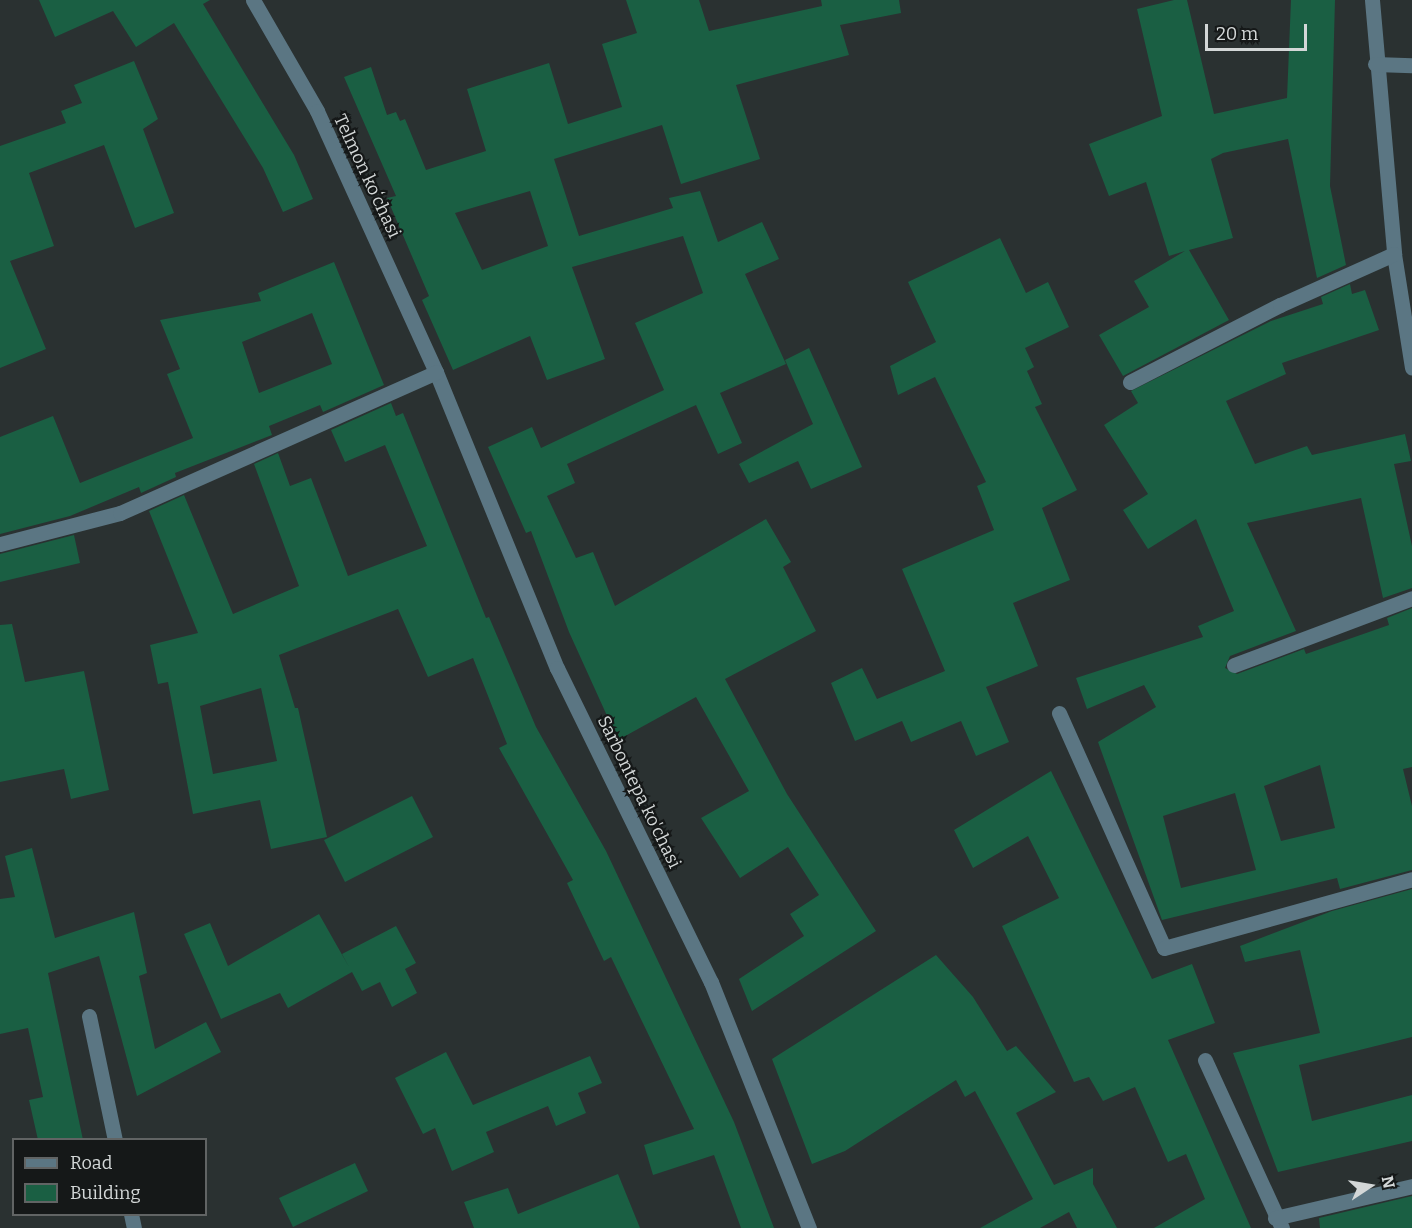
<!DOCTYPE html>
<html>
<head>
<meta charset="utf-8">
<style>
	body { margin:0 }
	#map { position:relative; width:1412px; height:1228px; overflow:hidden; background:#2a3131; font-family:Bitter,serif }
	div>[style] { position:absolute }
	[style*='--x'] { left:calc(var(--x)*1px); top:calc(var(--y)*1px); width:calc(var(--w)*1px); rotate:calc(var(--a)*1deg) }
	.building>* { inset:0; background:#1a5f43 }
	.minor>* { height:15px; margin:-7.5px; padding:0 7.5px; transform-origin:7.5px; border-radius:7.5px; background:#5b7683 }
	span { translate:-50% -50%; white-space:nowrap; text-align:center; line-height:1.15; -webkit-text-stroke:4.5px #151818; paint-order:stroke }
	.street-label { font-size:18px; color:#d3d7d7 }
	.legend { position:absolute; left:12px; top:1138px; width:195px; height:78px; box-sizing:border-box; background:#151818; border:2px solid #616464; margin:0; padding:8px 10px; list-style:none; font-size:18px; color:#d3d7d7 }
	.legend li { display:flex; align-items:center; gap:12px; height:30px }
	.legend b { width:30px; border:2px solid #616464 }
	.north { position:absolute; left:1340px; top:1156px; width:60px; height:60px; -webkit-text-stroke:4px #151818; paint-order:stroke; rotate:78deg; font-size:16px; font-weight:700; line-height:24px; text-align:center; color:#d3d7d7 }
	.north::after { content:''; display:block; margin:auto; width:21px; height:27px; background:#d3d7d7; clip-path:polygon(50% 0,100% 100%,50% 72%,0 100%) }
	.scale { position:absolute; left:1205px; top:24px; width:102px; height:27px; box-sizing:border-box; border:3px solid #d3d7d7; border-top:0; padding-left:8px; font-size:18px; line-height:21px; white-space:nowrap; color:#d3d7d7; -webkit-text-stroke:4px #151818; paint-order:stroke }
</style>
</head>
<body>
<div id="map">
	<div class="building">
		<i style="clip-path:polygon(39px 0,210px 0,203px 4px,294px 155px,313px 199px,283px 212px,263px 168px,174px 23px,136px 47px,113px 11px,55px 37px)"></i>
		<i style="clip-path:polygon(evenodd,626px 0,699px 0,709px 31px,822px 6px,821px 0,899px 0,901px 13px,840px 25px,849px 55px,736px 85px,760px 159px,681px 184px,662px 125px,554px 159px,579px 236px,673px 208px,669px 198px,700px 191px,718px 242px,762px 222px,779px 259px,745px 274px,786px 364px,720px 393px,742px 443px,718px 454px,696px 405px,567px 464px,575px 483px,547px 496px,576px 558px,593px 552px,615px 606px,766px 519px,791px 562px,783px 567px,816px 631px,725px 679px,787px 794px,876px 931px,752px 1011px,739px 979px,804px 936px,790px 914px,819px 895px,788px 847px,740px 878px,701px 818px,749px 791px,696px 697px,618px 740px,569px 632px,531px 531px,526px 533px,488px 447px,532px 427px,541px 448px,664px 390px,635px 323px,703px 293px,683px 236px,572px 267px,605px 359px,547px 380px,530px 336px,453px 370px,422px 300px,429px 296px,387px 198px,396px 196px,344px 77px,371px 67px,387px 115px,396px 112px,400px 121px,405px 119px,426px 170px,486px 151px,467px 89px,549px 63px,568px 124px,622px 107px,602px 44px,637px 33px,626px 0,530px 191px,548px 246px,482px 270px,455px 213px,530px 191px)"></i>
		<i style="clip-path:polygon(1174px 0,1187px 0,1214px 114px,1287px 98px,1291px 0,1335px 0,1330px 186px,1346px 265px,1317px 278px,1288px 139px,1223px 153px,1211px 159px,1233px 238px,1189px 250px,1229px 320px,1123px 376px,1099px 335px,1149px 307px,1134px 281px,1185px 251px,1169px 256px,1146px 182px,1109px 196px,1089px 144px,1162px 116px,1137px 9px)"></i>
		<i style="clip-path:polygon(134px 61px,158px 119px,143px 129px,174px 213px,135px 228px,104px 145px,29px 173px,54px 246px,10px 261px,46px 349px,0 368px,0 146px,66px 123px,61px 111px,82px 103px,74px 85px)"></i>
		<i style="clip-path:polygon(1000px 238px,1026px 293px,1048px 282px,1069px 327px,1025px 348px,1034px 367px,1027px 371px,1042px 404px,1035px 407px,1077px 490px,1042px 508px,1070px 580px,1013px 603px,1038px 666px,986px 687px,1009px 742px,976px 756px,961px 721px,911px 742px,902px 721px,855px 741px,831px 683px,862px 668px,877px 699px,945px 671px,902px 569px,994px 530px,977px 486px,986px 482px,935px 377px,898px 395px,890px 366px,936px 342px,908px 282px)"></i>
		<i style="clip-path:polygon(evenodd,334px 262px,384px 385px,323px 412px,320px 405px,269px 426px,272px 435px,175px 473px,176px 477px,141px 493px,139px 487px,70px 516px,0 534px,0 437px,53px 416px,80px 483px,193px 438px,167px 374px,180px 369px,160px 320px,261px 301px,258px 293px,334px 262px,312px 313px,332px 364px,259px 393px,242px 342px,312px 313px)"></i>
		<i style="clip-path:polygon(evenodd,1350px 284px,1352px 294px,1365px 290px,1379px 330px,1282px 363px,1286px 374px,1226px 401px,1255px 464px,1307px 446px,1312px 455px,1405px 434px,1411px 461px,1394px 464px,1412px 546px,1412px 588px,1383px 598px,1361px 498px,1247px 523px,1296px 631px,1230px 656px,1225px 668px,1237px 674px,1304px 649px,1306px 654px,1389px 625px,1387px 618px,1412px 608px,1412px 767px,1403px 769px,1412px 806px,1412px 870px,1340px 889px,1337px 878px,1162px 920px,1098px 742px,1156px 707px,1144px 685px,1087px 709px,1076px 678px,1203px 637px,1198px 626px,1234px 611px,1196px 519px,1148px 549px,1123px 510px,1148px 494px,1104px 425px,1138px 403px,1131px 391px,1271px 321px,1323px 304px,1321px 297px,1350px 284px,1320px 765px,1335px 828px,1281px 841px,1264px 786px,1320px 765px,1350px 284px,1235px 793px,1256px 870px,1181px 888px,1163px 816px,1235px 793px)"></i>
		<i style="clip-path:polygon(809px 348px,862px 467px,811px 489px,798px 461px,749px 483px,739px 464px,813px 424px,785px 360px)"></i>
		<i style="clip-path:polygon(evenodd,391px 403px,396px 416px,403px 413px,486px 618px,489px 617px,536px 727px,606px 851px,734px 1122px,774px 1228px,741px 1228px,714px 1155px,653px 1175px,644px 1145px,694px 1129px,611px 957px,604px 961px,567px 883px,573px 880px,499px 748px,507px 744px,473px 658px,428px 677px,398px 609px,279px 655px,295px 708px,298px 708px,327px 837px,271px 849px,260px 800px,193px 814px,168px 682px,158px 684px,150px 645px,198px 633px,149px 511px,184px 495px,233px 614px,299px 586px,254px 464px,278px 453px,290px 486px,311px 478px,348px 576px,427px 546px,385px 445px,345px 462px,331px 430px,391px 403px,261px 688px,277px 761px,213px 774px,200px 706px,261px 688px)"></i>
		<i style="clip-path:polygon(74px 535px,80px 563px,0 582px,0 554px)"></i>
		<i style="clip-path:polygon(12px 624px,25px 682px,84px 671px,109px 790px,71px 799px,64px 769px,0 782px,0 625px)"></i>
		<i style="clip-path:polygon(1051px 771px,1152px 979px,1192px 964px,1215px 1023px,1168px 1040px,1251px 1228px,1154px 1228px,1205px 1199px,1186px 1154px,1168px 1162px,1135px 1087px,1103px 1101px,1089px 1077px,1074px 1082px,1002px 926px,1059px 898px,1028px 836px,973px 868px,954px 830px)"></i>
		<i style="clip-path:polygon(412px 796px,433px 837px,345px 882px,324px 840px)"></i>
		<i style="clip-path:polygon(32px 848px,55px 938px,134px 912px,147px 973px,139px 976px,155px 1049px,206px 1022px,221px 1052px,137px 1096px,99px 956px,48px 973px,83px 1140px,38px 1140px,29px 1100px,43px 1097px,28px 1028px,0 1034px,0 899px,15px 897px,5px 856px)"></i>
		<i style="clip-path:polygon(1412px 889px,1412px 1037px,1299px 1065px,1312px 1121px,1412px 1095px,1412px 1141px,1278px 1172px,1233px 1053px,1320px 1033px,1300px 950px,1245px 962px,1240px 946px,1332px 911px)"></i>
		<i style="clip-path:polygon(319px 914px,349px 967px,342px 954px,396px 926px,416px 963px,405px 969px,417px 993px,392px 1007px,380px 982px,362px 991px,352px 972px,288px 1008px,280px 993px,221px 1019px,184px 934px,210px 923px,228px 966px)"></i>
		<i style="clip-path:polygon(936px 955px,973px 997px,1007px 1051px,1016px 1046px,1056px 1092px,1016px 1113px,1054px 1185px,1093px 1168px,1093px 1184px,1117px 1228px,1077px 1228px,1069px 1212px,1040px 1228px,980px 1228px,1033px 1199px,975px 1091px,965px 1097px,956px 1080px,845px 1151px,812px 1164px,772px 1059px)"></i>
		<i style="clip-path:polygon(446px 1052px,473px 1105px,590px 1056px,602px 1083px,578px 1093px,586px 1113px,556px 1126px,548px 1106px,486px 1132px,494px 1152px,452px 1171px,435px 1128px,423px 1134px,395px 1078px)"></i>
		<i style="clip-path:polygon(355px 1163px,368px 1191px,293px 1227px,279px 1198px)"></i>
		<i style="clip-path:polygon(618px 1174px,640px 1228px,474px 1228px,464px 1202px,508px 1188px,518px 1214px)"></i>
		<i style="clip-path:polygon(1412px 1196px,1412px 1228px,1320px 1228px,1319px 1218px)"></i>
	</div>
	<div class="minor">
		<i style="--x:253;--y:0;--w:128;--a:60"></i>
		<i style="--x:317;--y:111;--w:287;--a:65.5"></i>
		<i style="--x:436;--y:372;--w:320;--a:67.8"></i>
		<i style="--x:557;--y:668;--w:350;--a:63.9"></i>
		<i style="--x:711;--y:982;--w:265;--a:68.3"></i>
		<i style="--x:1372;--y:0;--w:255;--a:85"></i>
		<i style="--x:1394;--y:254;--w:115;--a:81"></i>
		<i style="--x:1375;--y:64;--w:37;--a:2"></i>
		<i style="--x:1130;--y:382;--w:169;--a:-27.2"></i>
		<i style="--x:1280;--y:305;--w:125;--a:-24.1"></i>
		<i style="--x:0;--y:544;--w:124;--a:-14.5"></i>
		<i style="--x:120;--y:513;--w:346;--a:-24"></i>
		<i style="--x:1234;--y:665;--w:190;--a:-20.6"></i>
		<i style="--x:1059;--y:713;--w:257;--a:65.9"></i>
		<i style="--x:1164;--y:948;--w:257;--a:-15.5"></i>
		<i style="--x:89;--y:1016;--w:127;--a:78.2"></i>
		<i style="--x:1205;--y:1060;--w:185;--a:65.4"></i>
		<i style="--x:131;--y:1214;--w:14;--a:78"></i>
		<i style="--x:1275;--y:1218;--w:141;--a:-13.1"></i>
	</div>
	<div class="street-label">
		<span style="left:367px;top:176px;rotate:65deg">Telmon koʻchasi</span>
		<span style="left:639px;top:792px;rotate:64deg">Sarbontepa ko'chasi</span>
	</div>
	<ul class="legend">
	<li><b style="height:8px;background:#5b7683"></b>Road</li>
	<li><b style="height:16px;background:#1a5f43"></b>Building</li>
	</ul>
	<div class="north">N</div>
	<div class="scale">20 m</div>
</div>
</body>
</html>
